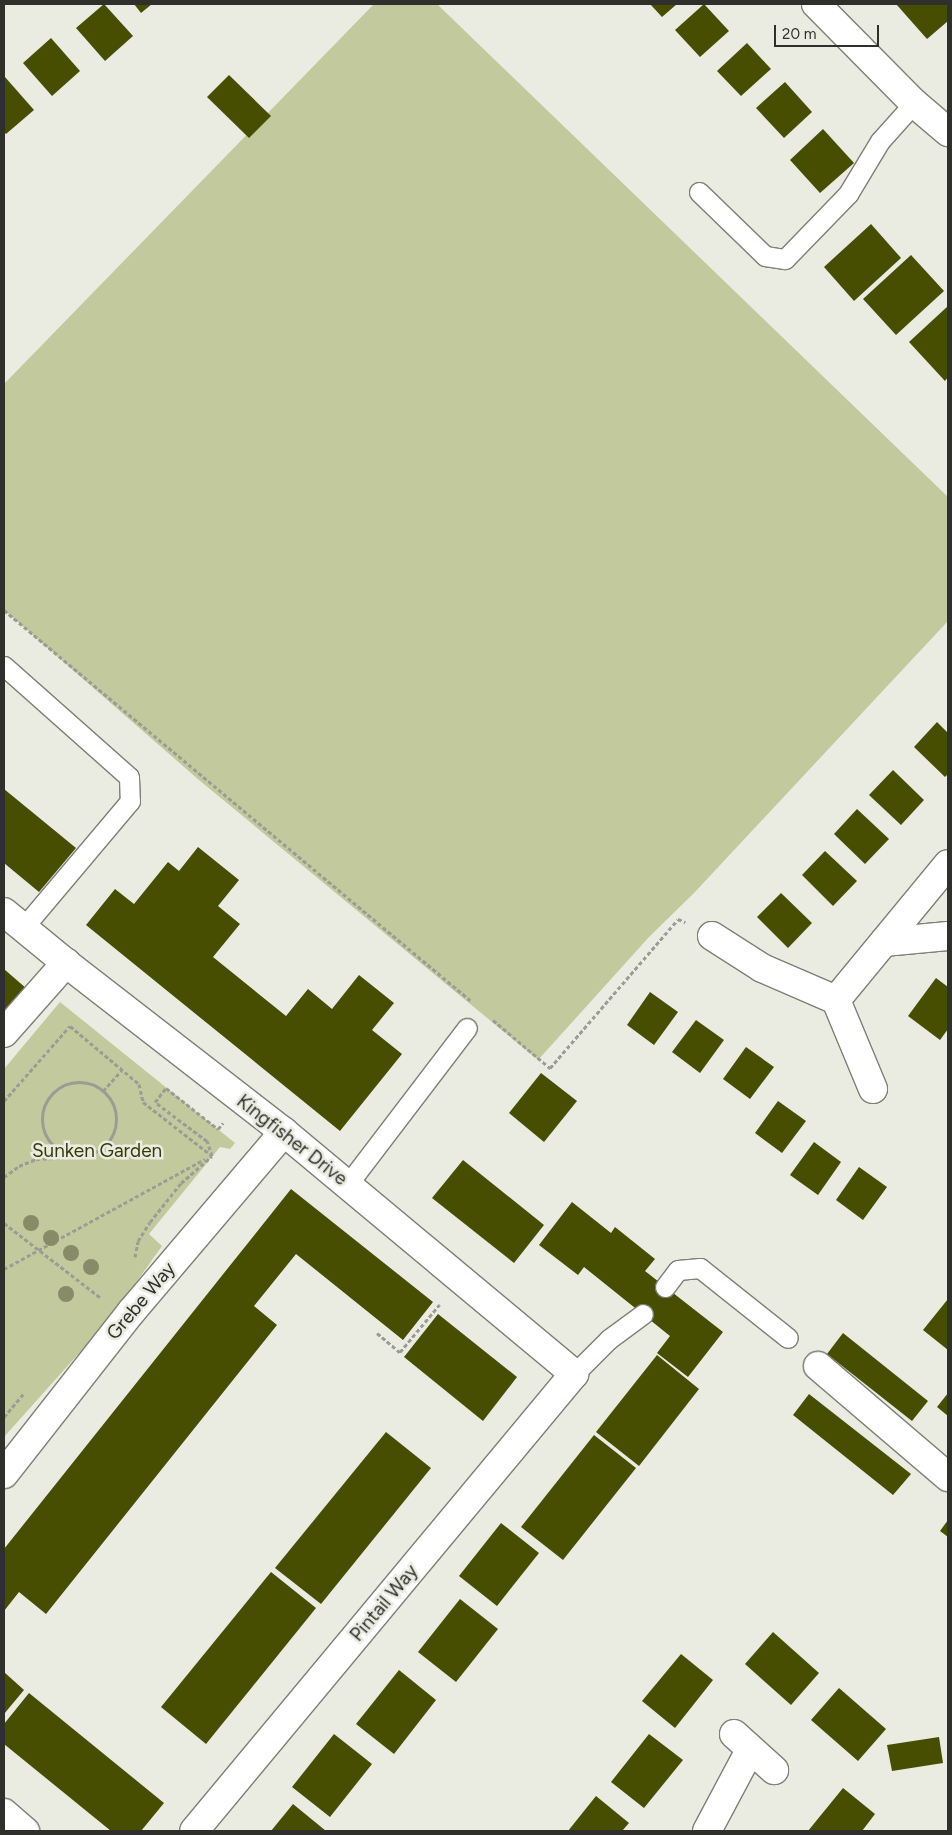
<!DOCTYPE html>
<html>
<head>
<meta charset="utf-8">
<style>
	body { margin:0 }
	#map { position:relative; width:952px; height:1835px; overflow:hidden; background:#eaece1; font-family:Figtree,sans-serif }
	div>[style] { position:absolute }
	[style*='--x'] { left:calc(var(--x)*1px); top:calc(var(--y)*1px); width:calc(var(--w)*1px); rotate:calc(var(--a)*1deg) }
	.green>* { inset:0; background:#c2c99c }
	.building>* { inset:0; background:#474d01 }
	.path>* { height:3px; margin-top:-1.5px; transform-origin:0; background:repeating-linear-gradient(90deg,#9b9d95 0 4px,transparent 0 6.5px) }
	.path>.ring { margin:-1.5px; padding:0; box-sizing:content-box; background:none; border:3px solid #9b9d95; border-radius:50% }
	.roads { filter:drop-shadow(1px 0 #7e8076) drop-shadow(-1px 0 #7e8076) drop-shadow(0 1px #7e8076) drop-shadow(0 -1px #7e8076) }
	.lane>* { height:19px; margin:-9.5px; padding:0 9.5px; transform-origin:9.5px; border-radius:9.5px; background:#fff }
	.street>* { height:28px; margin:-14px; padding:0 14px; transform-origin:14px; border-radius:14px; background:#fff }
	.trees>* { width:16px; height:16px; margin:-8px; border-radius:50%; background:#878b68 }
	span { translate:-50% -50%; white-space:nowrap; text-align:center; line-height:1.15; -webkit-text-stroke:5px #eaece1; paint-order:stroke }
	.street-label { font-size:19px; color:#2f302c }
	.park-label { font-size:19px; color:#363b05 }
	.frame { position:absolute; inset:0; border:5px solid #2f302c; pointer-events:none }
	.scale { position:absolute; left:774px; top:25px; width:105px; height:22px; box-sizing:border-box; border:2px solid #2f302c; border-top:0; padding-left:6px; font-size:15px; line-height:18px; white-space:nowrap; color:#2f302c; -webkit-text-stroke:4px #eaece1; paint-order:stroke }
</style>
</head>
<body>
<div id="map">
	<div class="green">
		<i style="clip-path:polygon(374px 4px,437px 4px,948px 497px,948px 621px,694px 893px,649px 937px,538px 1060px,199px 780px,4px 610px,4px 384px)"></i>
		<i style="clip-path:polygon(60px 1002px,235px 1143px,230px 1149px,220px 1147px,149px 1234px,162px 1246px,88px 1350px,80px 1352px,4px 1437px,4px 1069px)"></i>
	</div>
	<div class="building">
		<i style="clip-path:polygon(104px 4px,133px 36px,105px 61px,76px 28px)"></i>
		<i style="clip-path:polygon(134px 4px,152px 4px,141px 13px)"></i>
		<i style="clip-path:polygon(650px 4px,677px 4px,662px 17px)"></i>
		<i style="clip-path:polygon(704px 4px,729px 31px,700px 57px,675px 30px)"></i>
		<i style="clip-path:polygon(896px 4px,948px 4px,948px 21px,927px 39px)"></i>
		<i style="clip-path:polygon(51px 38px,80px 71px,52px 96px,23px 63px)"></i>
		<i style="clip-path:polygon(747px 43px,771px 69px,741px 96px,717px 71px)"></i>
		<i style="clip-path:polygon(229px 75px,271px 116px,249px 138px,207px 97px)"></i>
		<i style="clip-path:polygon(5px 77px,34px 110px,6px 134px,4px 132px)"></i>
		<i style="clip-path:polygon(785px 82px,812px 112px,784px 138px,756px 108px)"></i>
		<i style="clip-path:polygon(823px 129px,854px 163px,820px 193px,790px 160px)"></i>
		<i style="clip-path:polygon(871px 224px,901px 258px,854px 301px,824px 267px)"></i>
		<i style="clip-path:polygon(911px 255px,944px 291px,896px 335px,863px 299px)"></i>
		<i style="clip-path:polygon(948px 306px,948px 377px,945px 381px,909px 342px)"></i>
		<i style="clip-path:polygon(937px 722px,948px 733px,948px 774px,945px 777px,914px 747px)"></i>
		<i style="clip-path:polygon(893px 770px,924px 800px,901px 825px,869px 795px)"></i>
		<i style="clip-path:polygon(4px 789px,76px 848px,39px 892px,4px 863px)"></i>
		<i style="clip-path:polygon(857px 809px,889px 839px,865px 864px,834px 834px)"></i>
		<i style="clip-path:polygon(198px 847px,239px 880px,218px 906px,240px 924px,213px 957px,286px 1016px,308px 989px,332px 1009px,359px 975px,394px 1003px,372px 1030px,402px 1054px,340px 1131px,86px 925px,115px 889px,134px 904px,168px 862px,179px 871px)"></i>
		<i style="clip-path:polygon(825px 851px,857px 881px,833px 906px,802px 875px)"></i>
		<i style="clip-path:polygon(781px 893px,812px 923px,788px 948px,757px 917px)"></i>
		<i style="clip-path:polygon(4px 969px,27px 989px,4px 1016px)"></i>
		<i style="clip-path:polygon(936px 978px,948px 987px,948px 1029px,940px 1040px,908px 1016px)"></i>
		<i style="clip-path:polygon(650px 992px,678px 1012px,654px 1045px,627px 1025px)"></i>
		<i style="clip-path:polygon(696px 1020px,724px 1040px,700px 1073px,672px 1052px)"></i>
		<i style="clip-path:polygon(746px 1047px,774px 1067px,750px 1099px,723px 1079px)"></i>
		<i style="clip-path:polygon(541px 1073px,577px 1101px,544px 1142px,509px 1113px)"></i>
		<i style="clip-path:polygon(778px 1101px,806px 1121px,782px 1153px,755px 1133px)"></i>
		<i style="clip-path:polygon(814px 1142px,841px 1162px,818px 1195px,790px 1175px)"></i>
		<i style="clip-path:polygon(463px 1160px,544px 1225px,514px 1263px,432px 1198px)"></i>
		<i style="clip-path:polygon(859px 1167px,887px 1187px,863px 1220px,836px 1200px)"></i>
		<i style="clip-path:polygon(291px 1189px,433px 1302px,403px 1340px,296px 1254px,254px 1306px,277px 1325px,46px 1614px,19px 1592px,4px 1611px,4px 1549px)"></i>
		<i style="clip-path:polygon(572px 1202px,611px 1233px,615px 1227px,655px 1259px,645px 1271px,723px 1332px,688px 1377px,657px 1353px,670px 1336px,584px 1267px,578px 1275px,539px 1245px)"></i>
		<i style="clip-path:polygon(948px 1299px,948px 1350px,923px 1330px)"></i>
		<i style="clip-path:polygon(438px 1314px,517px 1377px,483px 1421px,404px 1357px)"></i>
		<i style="clip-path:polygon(843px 1333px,928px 1401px,912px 1421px,827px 1354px)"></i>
		<i style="clip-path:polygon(657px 1355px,699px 1389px,639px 1466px,596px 1432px)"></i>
		<i style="clip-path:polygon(948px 1393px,948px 1416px,937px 1407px)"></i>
		<i style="clip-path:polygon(809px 1394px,911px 1474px,893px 1495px,793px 1415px)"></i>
		<i style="clip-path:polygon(386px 1432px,431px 1468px,321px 1604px,275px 1568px)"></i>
		<i style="clip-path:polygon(594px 1435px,636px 1468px,563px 1560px,521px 1527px)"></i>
		<i style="clip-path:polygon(948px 1520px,948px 1537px,940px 1531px)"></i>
		<i style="clip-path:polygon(501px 1523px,539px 1553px,497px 1606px,459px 1576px)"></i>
		<i style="clip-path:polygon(271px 1572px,316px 1608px,206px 1744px,161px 1707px)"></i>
		<i style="clip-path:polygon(460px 1599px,498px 1629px,456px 1682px,418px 1652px)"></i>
		<i style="clip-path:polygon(773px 1632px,819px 1673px,791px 1705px,745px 1664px)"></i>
		<i style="clip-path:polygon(681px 1654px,713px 1680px,675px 1728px,642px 1701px)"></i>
		<i style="clip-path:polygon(399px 1670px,436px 1700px,394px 1754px,356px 1724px)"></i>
		<i style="clip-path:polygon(4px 1672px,24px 1690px,4px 1714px)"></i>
		<i style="clip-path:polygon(839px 1688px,886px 1729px,858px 1761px,811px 1720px)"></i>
		<i style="clip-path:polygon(29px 1693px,164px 1803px,141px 1831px,111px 1831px,4px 1744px,4px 1724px)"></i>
		<i style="clip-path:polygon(334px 1734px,372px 1764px,330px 1817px,292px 1787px)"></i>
		<i style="clip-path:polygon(649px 1734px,683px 1760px,644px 1808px,611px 1782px)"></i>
		<i style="clip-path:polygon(939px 1737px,943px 1763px,892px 1771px,887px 1745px)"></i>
		<i style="clip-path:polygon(843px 1788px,875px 1814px,862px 1831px,808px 1831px)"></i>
		<i style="clip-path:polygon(596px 1796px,629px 1823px,622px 1831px,568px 1831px)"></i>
		<i style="clip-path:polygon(293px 1804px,326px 1831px,271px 1831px)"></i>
	</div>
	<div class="path">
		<i style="--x:4;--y:610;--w:608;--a:39.93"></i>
		<i style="--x:493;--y:1020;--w:75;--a:40.1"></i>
		<i style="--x:550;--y:1068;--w:196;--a:-49.3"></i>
		<i style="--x:678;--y:919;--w:8;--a:23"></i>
		<i class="ring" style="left:42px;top:1082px;width:71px;height:71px"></i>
		<i style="--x:103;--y:1091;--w:28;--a:-48"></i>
		<i style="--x:4;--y:1101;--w:100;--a:-48.7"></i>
		<i style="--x:70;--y:1026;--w:90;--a:40"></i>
		<i style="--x:139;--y:1084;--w:18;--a:77"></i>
		<i style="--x:143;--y:1102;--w:86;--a:37.9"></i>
		<i style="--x:4;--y:1177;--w:19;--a:-36"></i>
		<i style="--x:19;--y:1166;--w:18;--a:-22"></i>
		<i style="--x:36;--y:1159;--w:33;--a:-3"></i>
		<i style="--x:4;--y:1223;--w:123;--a:37.7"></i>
		<i style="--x:135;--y:1257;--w:16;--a:-79"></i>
		<i style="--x:138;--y:1241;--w:22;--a:-58"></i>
		<i style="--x:150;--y:1222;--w:50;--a:-51.5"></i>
		<i style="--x:181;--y:1183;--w:41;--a:-41.1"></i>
		<i style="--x:212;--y:1156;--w:16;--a:-108"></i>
		<i style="--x:207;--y:1141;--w:65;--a:-143.1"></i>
		<i style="--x:155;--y:1102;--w:18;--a:-52"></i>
		<i style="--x:166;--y:1088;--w:66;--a:38.3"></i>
		<i style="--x:218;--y:1129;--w:8;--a:-50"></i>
		<i style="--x:4;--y:1269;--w:229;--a:-28.7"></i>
		<i style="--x:377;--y:1333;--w:30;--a:40"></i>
		<i style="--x:400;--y:1352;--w:62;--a:-50.2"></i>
		<i style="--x:4;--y:1417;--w:30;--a:-50"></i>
	</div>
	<div class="roads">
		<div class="lane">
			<i style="--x:699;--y:192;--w:92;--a:44.1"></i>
			<i style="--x:765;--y:256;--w:20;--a:9"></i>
			<i style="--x:785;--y:259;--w:91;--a:-45.9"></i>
			<i style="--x:848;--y:194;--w:62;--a:-58.9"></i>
			<i style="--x:880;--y:141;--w:51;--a:-48.2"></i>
			<i style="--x:4;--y:666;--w:167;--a:41.6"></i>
			<i style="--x:129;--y:777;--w:24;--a:88"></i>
			<i style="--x:130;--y:801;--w:166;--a:130.1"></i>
			<i style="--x:348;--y:1184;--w:196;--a:-52.7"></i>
			<i style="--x:665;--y:1287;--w:21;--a:-53"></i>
			<i style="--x:678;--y:1270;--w:22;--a:-5"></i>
			<i style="--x:700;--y:1268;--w:112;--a:38.5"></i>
			<i style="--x:574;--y:1374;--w:49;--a:-45"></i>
			<i style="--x:609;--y:1339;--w:42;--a:-36.3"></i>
		</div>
		<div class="street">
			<i style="--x:816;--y:4;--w:139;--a:45.3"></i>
			<i style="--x:914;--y:103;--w:45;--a:40.5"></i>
			<i style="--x:4;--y:912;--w:80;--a:39.4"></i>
			<i style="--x:66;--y:963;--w:276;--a:37.8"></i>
			<i style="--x:284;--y:1132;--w:378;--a:39.8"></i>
			<i style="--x:574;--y:1374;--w:594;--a:129.74"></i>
			<i style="--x:712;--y:936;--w:59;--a:32.6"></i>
			<i style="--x:762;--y:968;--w:81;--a:23.4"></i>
			<i style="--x:884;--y:942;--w:64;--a:-5.4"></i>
			<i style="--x:4;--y:1033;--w:94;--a:-48.5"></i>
			<i style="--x:873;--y:1089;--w:96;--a:-112.6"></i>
			<i style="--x:836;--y:1000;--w:176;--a:-50.5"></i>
			<i style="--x:818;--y:1366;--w:171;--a:40.5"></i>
			<i style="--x:4;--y:1474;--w:207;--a:-51.9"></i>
			<i style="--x:132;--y:1311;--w:235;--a:-49.7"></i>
			<i style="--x:734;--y:1734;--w:54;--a:42"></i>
			<i style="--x:4;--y:1813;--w:28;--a:41"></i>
			<i style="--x:707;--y:1831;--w:92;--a:-62"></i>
		</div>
	</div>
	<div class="trees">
		<i style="left:31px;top:1223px"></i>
		<i style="left:51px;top:1238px"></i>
		<i style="left:71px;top:1253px"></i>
		<i style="left:91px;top:1267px"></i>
		<i style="left:66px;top:1294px"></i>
	</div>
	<div class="street-label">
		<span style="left:292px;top:1140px;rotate:38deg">Kingfisher Drive</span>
		<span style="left:141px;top:1301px;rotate:-50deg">Grebe Way</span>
		<span style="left:384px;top:1603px;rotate:-50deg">Pintail Way</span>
	</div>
	<div class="park-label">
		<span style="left:97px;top:1151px">Sunken Garden</span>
	</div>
	<div class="frame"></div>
	<div class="scale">20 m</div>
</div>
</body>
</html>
